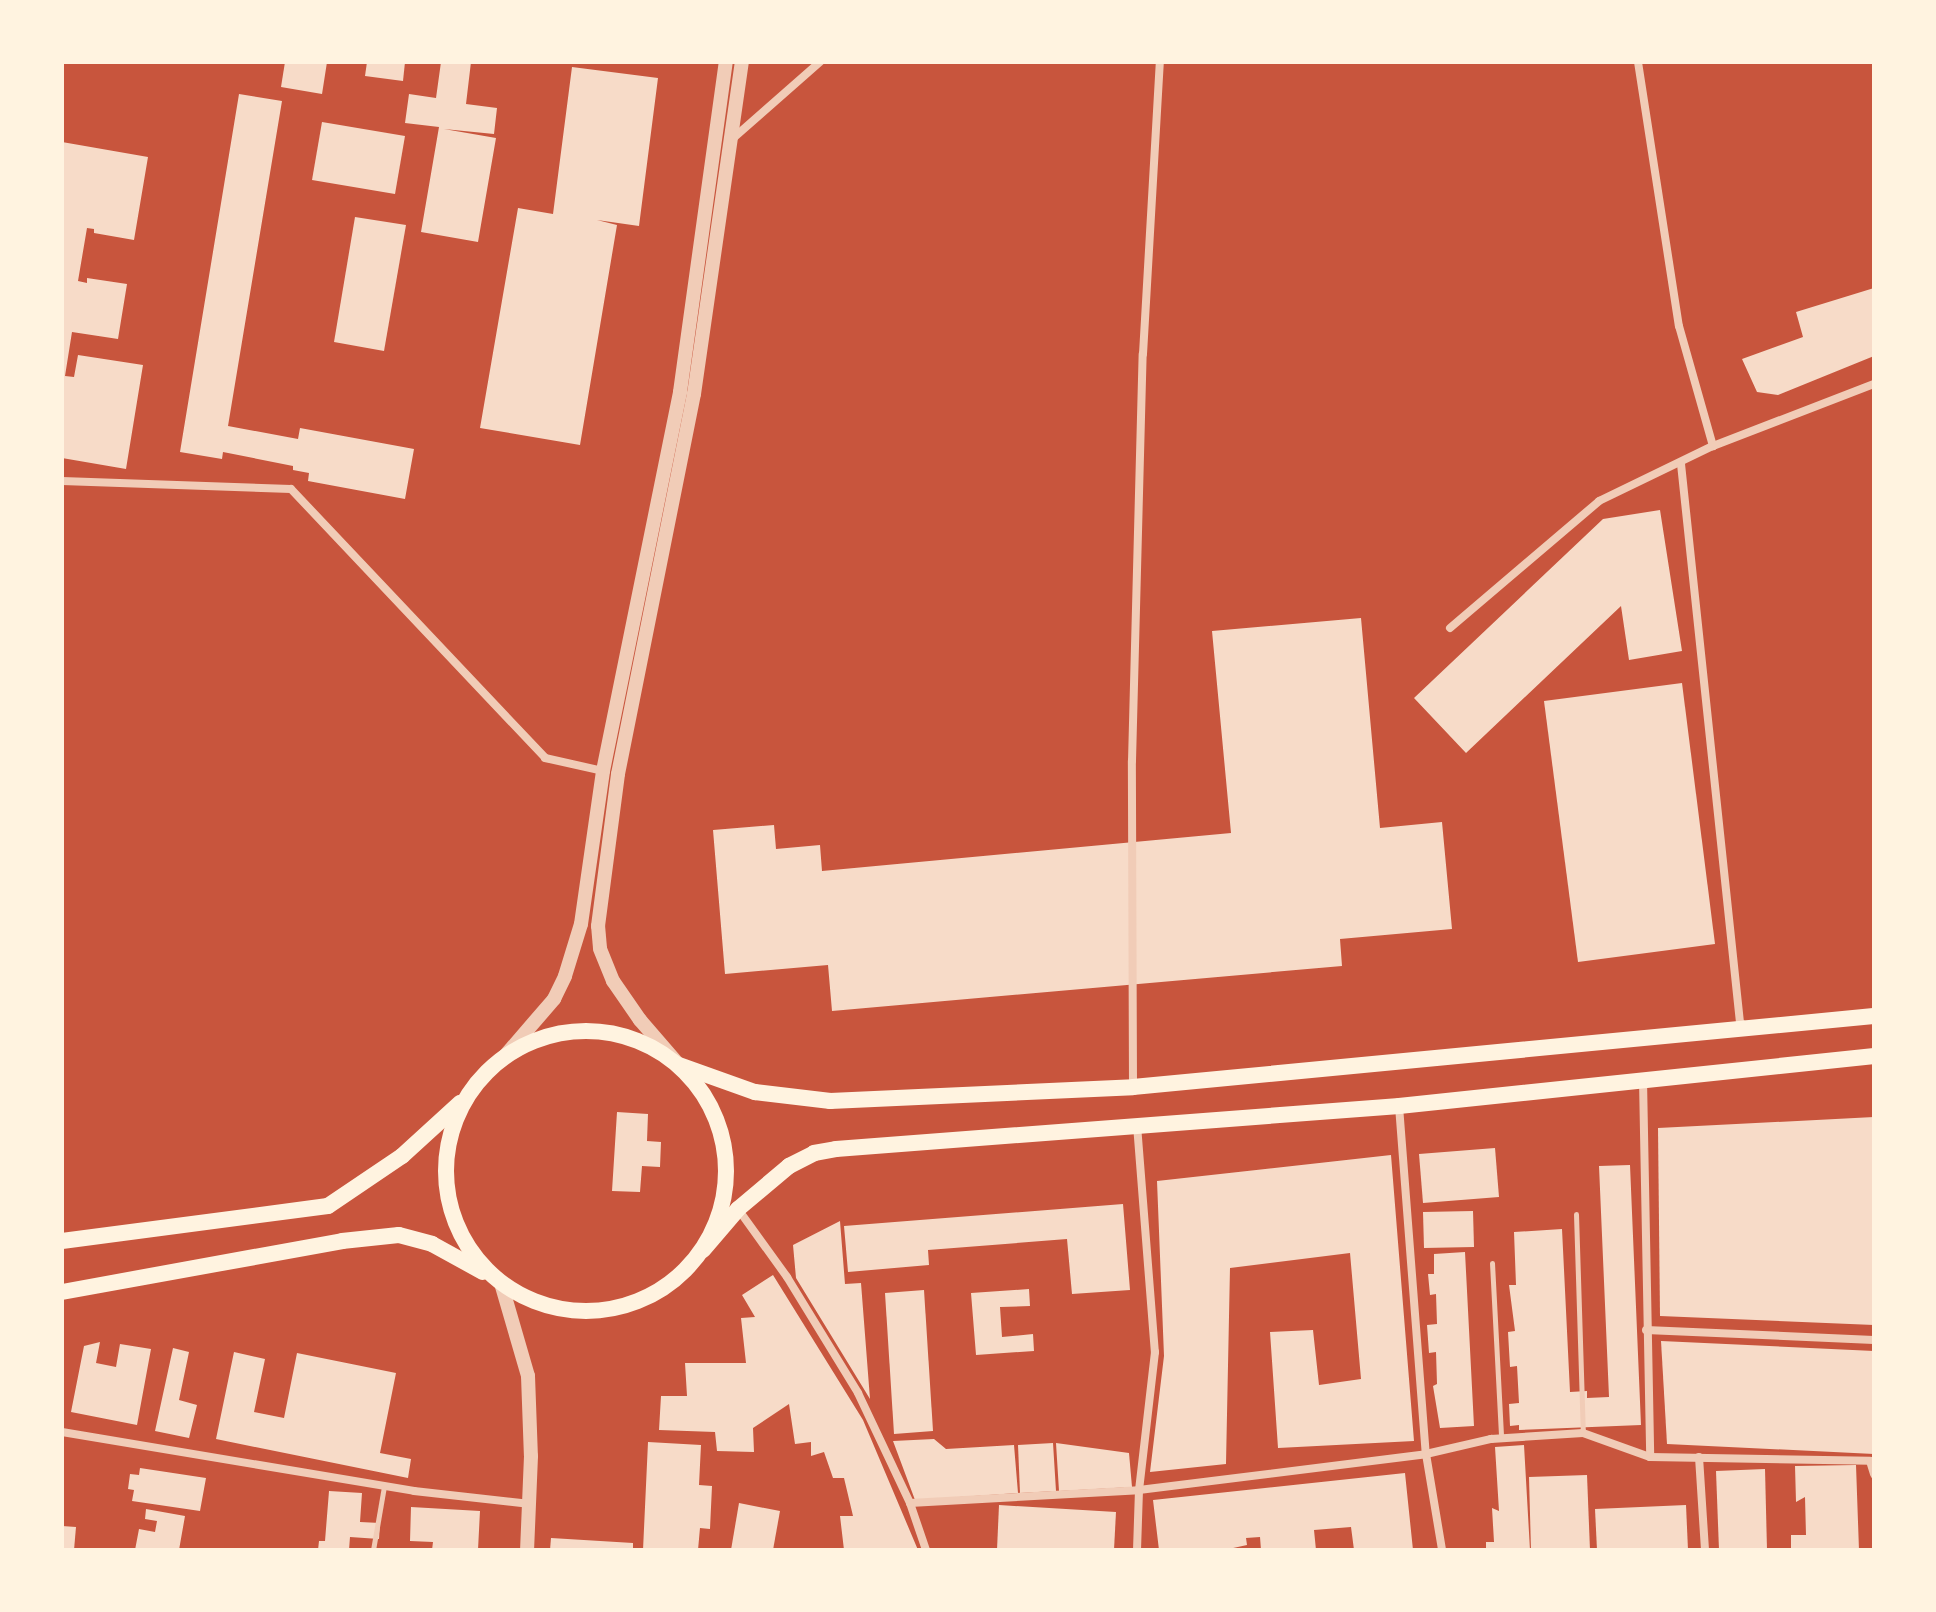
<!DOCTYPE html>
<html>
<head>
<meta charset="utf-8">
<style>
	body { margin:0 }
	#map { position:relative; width:1936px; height:1612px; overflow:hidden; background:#c8553d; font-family:"Titillium Web",sans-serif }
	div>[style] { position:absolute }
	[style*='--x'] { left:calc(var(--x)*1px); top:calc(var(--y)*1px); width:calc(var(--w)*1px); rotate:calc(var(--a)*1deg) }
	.building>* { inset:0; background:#f7dbc8 }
	.service>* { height:5px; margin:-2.5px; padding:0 2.5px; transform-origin:2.5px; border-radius:2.5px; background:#f1ccb7 }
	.minor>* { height:8px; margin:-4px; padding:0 4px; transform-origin:4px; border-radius:4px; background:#f1ccb7 }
	.tertiary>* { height:14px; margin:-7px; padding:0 7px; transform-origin:7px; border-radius:7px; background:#f1ccb7 }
	.secondary>* { height:16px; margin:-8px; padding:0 8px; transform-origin:8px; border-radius:8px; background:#fff3e0 }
	.secondary>.ring { margin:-8px; padding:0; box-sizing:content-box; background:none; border:16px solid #fff3e0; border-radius:50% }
	span { translate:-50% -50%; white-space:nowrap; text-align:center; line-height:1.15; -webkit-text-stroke:7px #fff3e0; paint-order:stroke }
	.frame { position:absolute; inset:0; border:64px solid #fff3e0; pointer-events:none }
</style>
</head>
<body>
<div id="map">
	<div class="building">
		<i style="clip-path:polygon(285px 62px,327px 62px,322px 94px,281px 87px)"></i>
		<i style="clip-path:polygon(367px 62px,405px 62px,403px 81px,365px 76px)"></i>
		<i style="clip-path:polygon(441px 62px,471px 62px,466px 104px,497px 108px,494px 134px,444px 129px,496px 138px,478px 242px,421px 232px,439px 127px,405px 123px,409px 94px,436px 98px)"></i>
		<i style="clip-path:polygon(572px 67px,658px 78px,639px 226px,597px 220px,617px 225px,580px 445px,480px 428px,518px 208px,553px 214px)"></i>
		<i style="clip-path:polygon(239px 94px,282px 101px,228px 426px,298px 439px,300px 428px,414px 449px,405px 499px,308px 481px,309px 473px,293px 470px,293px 466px,223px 452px,222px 459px,180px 452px)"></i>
		<i style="clip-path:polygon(322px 122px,405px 136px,395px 194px,312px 180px)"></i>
		<i style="clip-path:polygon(62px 142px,148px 157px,134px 240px,94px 233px,94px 229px,87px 228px,78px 281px,87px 283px,87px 278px,127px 284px,118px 339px,72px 332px,65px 376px,74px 377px,78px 355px,143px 365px,126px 469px,62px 458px)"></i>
		<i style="clip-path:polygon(355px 217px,406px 225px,384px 351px,334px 342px)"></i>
		<i style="clip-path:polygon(1874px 288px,1874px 356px,1778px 395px,1757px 392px,1742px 359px,1803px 337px,1796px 312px)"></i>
		<i style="clip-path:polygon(1660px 510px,1682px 651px,1629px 660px,1621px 606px,1466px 753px,1414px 698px,1603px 519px)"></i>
		<i style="clip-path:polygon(1361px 618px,1380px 828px,1442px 822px,1452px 929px,1340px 939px,1342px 966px,832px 1011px,828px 965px,725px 974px,713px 830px,774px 825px,776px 849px,820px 845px,822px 871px,1231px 833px,1212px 631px)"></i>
		<i style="clip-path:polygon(1682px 683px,1715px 944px,1578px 962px,1544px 701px)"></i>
		<i style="clip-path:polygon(617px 1112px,648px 1114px,647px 1141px,661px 1142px,660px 1167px,642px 1166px,640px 1192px,612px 1191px)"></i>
		<i style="clip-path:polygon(1874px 1117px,1874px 1325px,1660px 1316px,1658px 1128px)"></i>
		<i style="clip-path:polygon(1495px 1148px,1499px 1197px,1423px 1203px,1419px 1154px)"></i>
		<i style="clip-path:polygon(1391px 1155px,1414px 1441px,1278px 1448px,1270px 1332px,1313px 1330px,1319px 1385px,1361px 1379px,1350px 1253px,1230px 1268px,1226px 1464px,1150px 1472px,1164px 1356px,1157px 1181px)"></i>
		<i style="clip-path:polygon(1630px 1165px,1641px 1425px,1519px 1430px,1519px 1425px,1510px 1426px,1509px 1404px,1519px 1403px,1517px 1366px,1510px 1367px,1508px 1332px,1515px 1331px,1509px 1285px,1516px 1285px,1514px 1232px,1562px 1229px,1570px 1392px,1587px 1391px,1587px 1398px,1609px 1397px,1599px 1166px)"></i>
		<i style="clip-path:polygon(1123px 1204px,1130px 1290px,1072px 1294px,1067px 1239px,928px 1250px,929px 1265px,848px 1272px,844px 1226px)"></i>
		<i style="clip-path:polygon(1473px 1211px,1474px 1247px,1424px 1248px,1423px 1212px)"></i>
		<i style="clip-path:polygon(840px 1221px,845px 1284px,861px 1283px,870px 1399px,796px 1278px,793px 1245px)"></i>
		<i style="clip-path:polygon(1465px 1252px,1474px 1426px,1440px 1428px,1433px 1386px,1437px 1384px,1436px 1352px,1429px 1353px,1427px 1325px,1437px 1324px,1436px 1294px,1430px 1295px,1428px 1274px,1434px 1274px,1434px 1254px)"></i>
		<i style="clip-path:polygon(773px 1275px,863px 1420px,918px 1550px,844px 1550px,840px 1516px,853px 1516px,844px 1478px,833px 1478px,824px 1452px,811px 1456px,811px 1442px,795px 1444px,789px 1404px,753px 1428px,754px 1452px,717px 1451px,715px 1432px,659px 1430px,661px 1396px,687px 1396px,685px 1363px,746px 1363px,741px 1318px,755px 1317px,742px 1295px)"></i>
		<i style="clip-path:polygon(1029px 1289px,1030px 1306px,1000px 1307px,1002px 1337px,1033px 1334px,1034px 1351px,976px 1355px,971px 1293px)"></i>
		<i style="clip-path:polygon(924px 1290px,933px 1431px,894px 1434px,885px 1293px)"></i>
		<i style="clip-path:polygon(1661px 1341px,1874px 1351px,1874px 1454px,1667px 1444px)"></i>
		<i style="clip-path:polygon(100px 1342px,96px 1363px,116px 1367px,120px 1344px,151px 1349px,137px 1425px,71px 1412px,84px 1346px)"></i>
		<i style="clip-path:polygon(173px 1348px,189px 1352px,179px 1400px,197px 1405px,189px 1438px,155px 1431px)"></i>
		<i style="clip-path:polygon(234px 1352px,265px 1359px,254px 1412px,284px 1418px,297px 1353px,396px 1373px,380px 1453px,411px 1459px,408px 1478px,216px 1439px)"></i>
		<i style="clip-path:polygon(934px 1439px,946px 1449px,1014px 1445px,1018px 1493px,915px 1500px,893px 1441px)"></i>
		<i style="clip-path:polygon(648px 1442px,701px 1445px,699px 1485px,712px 1486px,710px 1529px,700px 1528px,698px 1550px,643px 1550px)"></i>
		<i style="clip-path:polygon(1053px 1443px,1056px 1491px,1020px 1493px,1018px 1445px)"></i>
		<i style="clip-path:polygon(1056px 1443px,1129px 1453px,1132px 1487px,1059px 1491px)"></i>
		<i style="clip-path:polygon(1524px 1445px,1530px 1550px,1486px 1550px,1486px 1542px,1494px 1542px,1492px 1508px,1499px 1511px,1495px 1447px)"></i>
		<i style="clip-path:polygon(1856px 1465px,1859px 1550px,1791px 1550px,1791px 1535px,1806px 1535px,1805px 1497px,1796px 1502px,1795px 1466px)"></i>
		<i style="clip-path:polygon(140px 1468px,206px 1478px,200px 1511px,132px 1501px,134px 1490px,128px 1489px,130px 1474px,139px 1475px)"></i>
		<i style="clip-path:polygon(1765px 1469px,1767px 1550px,1719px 1550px,1716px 1471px)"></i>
		<i style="clip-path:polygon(1405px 1473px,1413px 1550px,1354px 1550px,1351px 1527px,1314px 1530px,1316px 1550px,1261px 1550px,1260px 1537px,1246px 1538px,1247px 1545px,1224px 1550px,1159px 1550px,1153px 1500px)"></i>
		<i style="clip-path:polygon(1587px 1475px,1590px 1550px,1531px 1550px,1529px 1477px)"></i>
		<i style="clip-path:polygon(329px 1491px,362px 1493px,360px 1522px,380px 1523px,379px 1539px,350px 1537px,349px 1550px,318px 1550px,319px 1541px,325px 1541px)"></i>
		<i style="clip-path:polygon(739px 1503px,780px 1511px,773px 1550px,731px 1550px)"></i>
		<i style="clip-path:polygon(999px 1505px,1116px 1512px,1114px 1550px,997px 1550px)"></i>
		<i style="clip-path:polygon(1686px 1505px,1688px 1550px,1597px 1550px,1595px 1509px)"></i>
		<i style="clip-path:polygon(411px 1507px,480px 1511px,478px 1550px,432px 1550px,433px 1542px,410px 1541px)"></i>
		<i style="clip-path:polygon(146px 1509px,185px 1516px,179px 1550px,135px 1550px,139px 1529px,155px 1532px,157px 1521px,145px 1519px)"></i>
		<i style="clip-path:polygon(62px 1526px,76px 1527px,74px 1550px,62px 1550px)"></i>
		<i style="clip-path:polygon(551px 1538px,633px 1543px,633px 1550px,550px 1550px)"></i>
	</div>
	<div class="service">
		<i style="--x:1576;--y:1214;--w:218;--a:88.2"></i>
		<i style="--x:1492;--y:1263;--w:174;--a:87"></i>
		<i style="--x:373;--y:1550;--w:65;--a:-80.2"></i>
	</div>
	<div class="minor">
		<i style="--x:1638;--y:62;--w:267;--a:81.2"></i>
		<i style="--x:1679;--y:326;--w:125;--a:74.2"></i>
		<i style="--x:730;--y:141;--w:120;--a:-41.3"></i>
		<i style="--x:1681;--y:464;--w:562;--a:83.97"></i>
		<i style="--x:1740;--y:1023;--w:10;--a:24"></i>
		<i style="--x:62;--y:481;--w:229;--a:2"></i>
		<i style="--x:291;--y:489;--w:370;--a:46.6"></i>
		<i style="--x:545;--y:758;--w:59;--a:12.6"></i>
		<i style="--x:1450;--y:628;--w:196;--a:-40.4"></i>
		<i style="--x:1599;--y:501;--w:127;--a:-25.8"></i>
		<i style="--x:1713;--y:446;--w:173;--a:-21.1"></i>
		<i style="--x:1643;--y:1080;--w:377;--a:88.9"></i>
		<i style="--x:1133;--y:1087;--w:326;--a:-90.2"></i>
		<i style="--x:1132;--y:761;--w:407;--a:-88.5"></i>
		<i style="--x:1143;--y:354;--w:292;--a:-86.7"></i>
		<i style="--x:1399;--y:1106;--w:349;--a:85.6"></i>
		<i style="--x:1426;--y:1454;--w:97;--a:80.5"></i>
		<i style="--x:1137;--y:1125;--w:228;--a:85.5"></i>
		<i style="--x:1155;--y:1352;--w:139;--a:96.6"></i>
		<i style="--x:1139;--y:1490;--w:60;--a:91.9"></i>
		<i style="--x:738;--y:1209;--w:84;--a:54.2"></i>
		<i style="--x:787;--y:1277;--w:136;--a:58.5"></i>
		<i style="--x:858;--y:1393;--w:122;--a:64.7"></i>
		<i style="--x:910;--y:1503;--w:50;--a:71.2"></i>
		<i style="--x:1646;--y:1330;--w:228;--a:2.5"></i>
		<i style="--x:62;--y:1432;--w:357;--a:9.5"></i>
		<i style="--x:414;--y:1491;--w:117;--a:6.4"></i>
		<i style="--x:1699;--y:1457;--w:93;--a:86.3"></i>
		<i style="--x:910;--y:1503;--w:229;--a:-3.2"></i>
		<i style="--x:1139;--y:1490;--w:289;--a:-7.1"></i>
		<i style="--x:1426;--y:1454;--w:67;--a:-13"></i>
		<i style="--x:1491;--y:1439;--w:92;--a:-3.7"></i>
		<i style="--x:1583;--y:1433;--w:71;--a:19.7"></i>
		<i style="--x:1650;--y:1457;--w:220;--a:1"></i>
		<i style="--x:1870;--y:1461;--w:14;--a:73"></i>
	</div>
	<div class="tertiary">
		<i style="--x:504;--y:1057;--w:77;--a:-49.2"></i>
		<i style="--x:554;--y:999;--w:25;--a:-64"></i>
		<i style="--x:565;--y:976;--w:54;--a:-72.9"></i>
		<i style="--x:581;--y:924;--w:155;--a:-81.8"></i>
		<i style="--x:603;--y:771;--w:387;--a:-78.5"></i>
		<i style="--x:680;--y:392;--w:333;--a:-82.1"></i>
		<i style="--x:679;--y:1065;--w:60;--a:-130.9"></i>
		<i style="--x:640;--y:1020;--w:47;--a:-124.7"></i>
		<i style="--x:613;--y:981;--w:35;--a:-112"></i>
		<i style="--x:600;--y:948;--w:22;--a:-95"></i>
		<i style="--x:598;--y:926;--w:153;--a:-82.5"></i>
		<i style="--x:618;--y:774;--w:388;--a:-78.7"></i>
		<i style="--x:694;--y:394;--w:335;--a:-81.8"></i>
		<i style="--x:501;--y:1283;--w:97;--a:73.8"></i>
		<i style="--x:528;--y:1376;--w:80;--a:87.9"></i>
		<i style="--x:531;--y:1456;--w:94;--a:92.4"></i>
	</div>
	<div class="secondary">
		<i class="ring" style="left:446px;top:1031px;width:264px;height:264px"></i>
		<i style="--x:679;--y:1065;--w:81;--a:19.6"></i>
		<i style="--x:755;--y:1092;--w:76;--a:6.8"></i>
		<i style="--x:830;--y:1101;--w:303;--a:-2.6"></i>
		<i style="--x:1133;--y:1087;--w:744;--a:-5.47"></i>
		<i style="--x:62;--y:1241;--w:268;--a:-7.5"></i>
		<i style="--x:328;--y:1206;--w:89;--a:-34"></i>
		<i style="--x:402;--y:1156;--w:79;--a:-42.4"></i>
		<i style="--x:703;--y:1250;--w:54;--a:-49.5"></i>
		<i style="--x:738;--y:1209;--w:67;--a:-40.1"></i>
		<i style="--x:789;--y:1166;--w:28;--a:-27"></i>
		<i style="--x:814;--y:1153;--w:22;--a:-10"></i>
		<i style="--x:836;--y:1149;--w:565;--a:-4.37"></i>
		<i style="--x:1399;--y:1106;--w:478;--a:-6"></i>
		<i style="--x:62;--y:1292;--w:285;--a:-10.3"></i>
		<i style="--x:342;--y:1241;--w:57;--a:-6"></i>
		<i style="--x:399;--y:1235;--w:34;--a:15"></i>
		<i style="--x:432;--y:1244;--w:58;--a:28.8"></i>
	</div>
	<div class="frame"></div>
</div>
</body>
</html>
